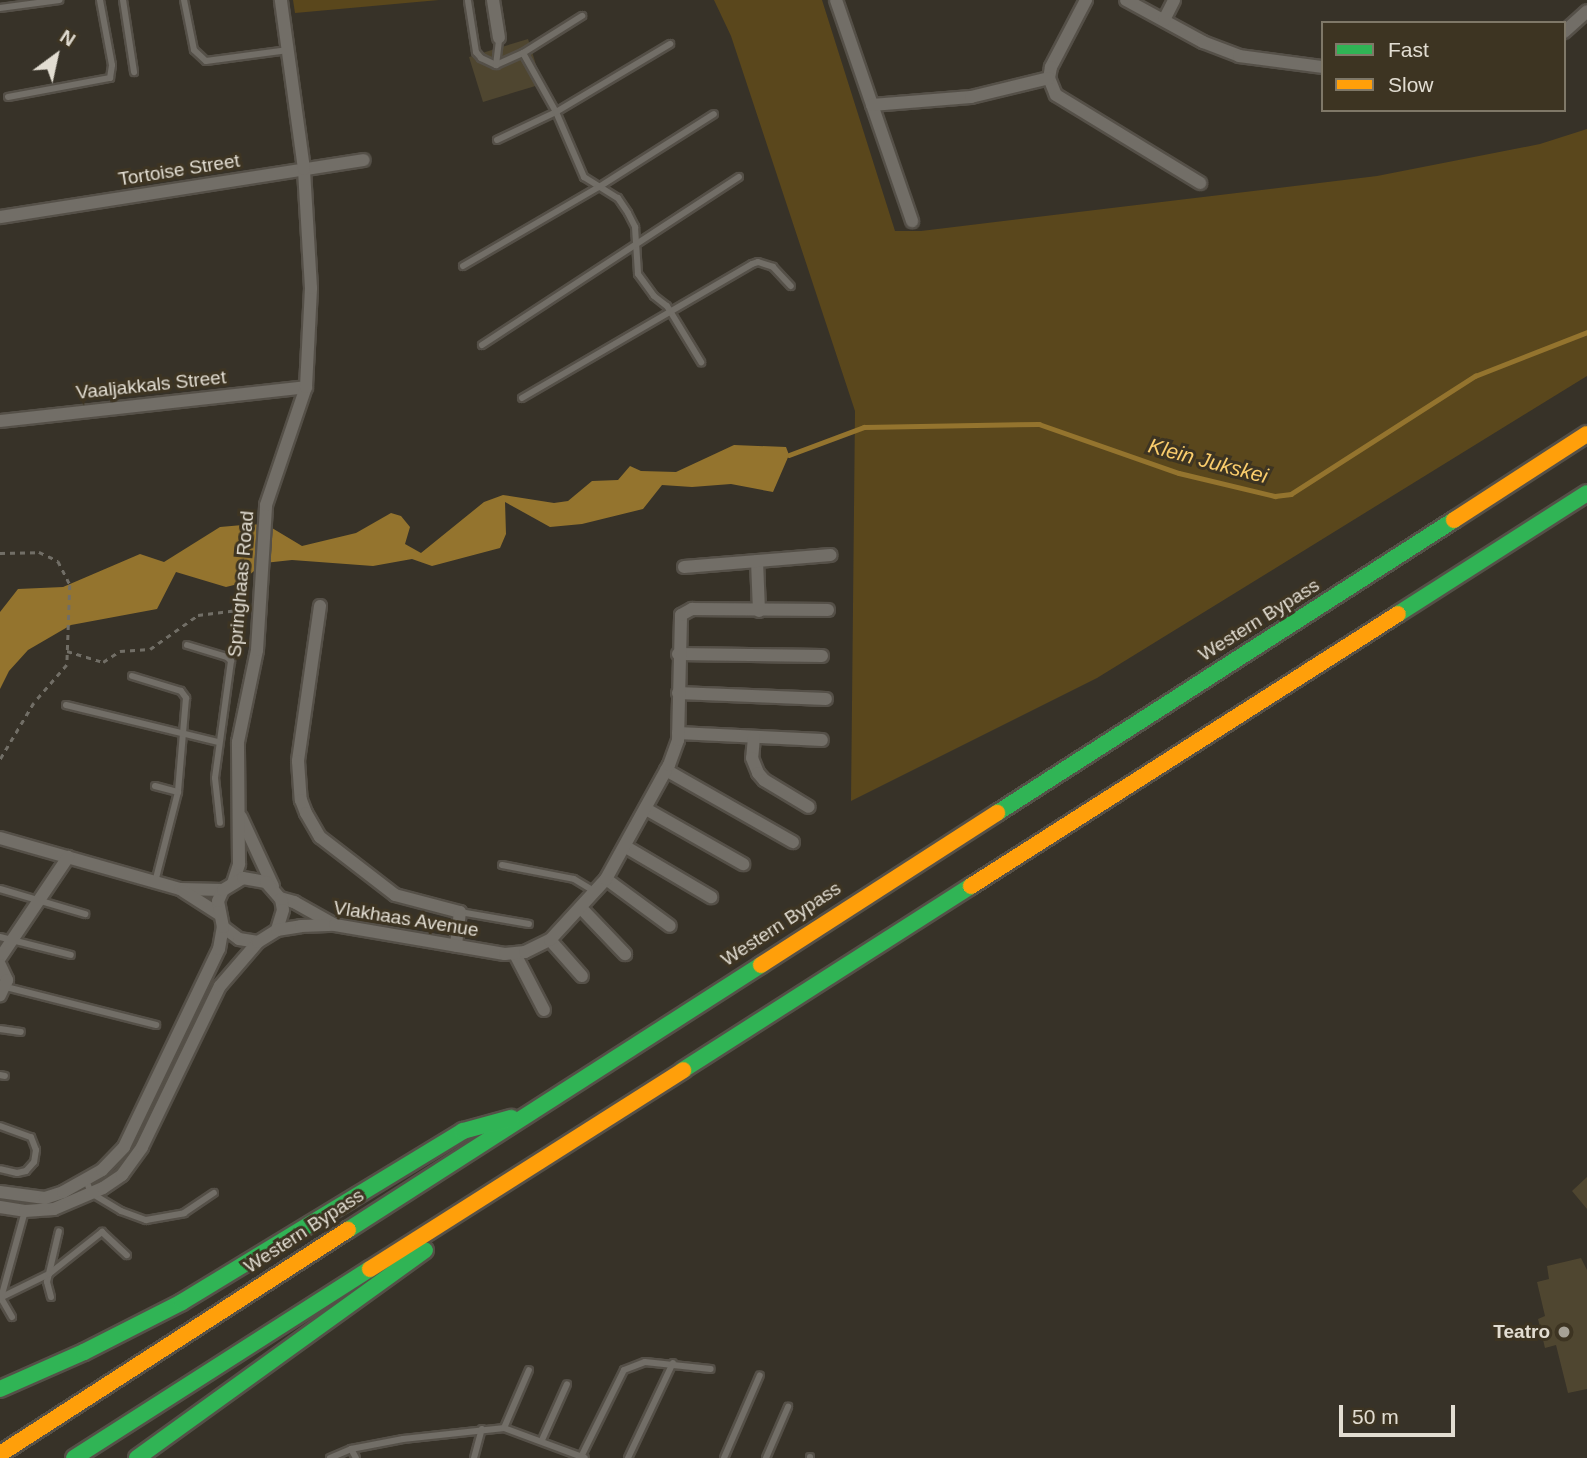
<!DOCTYPE html>
<html>
<head>
<meta charset="utf-8">
<style>
	body { margin:0 }
	#map { position:relative; width:1587px; height:1458px; overflow:hidden; background:#373228; font-family:Arial,sans-serif }
	div>[style] { position:absolute }
	[style*='--x'] { left:calc(var(--x)*1px); top:calc(var(--y)*1px); width:calc(var(--w)*1px); rotate:calc(var(--a)*1deg) }
	.green>* { inset:0; background:#5a471c }
	.water>* { inset:0; background:#94742e }
	.stream>* { height:4.5px; margin:-2.25px; padding:0 2.25px; transform-origin:2.25px; border-radius:2.25px; background:#94742e }
	.building>* { inset:0; background:#4f4630 }
	.path>* { height:2.5px; margin-top:-1.25px; transform-origin:0; background:repeating-linear-gradient(90deg,#716e66 0 5px,transparent 0 10px) }
	.roads { filter:drop-shadow(2px 0 #555048) drop-shadow(-2px 0 #555048) drop-shadow(0 2px #555048) drop-shadow(0 -2px #555048) }
	.lane>* { height:6px; margin:-3px; padding:0 3px; transform-origin:3px; border-radius:3px; background:#726e67 }
	.street>* { height:12px; margin:-6px; padding:0 6px; transform-origin:6px; border-radius:6px; background:#726e67 }
	.fast>* { height:16px; margin:-8px; padding:0 8px; transform-origin:8px; border-radius:8px; background:#30b455 }
	.slow>* { height:16px; margin:-8px; padding:0 8px; transform-origin:8px; border-radius:8px; background:#ff9f0a }
	.dots>* { width:19px; height:19px; translate:-50% -50%; box-sizing:border-box; border:4px solid #3d3422; border-radius:50% }
	span { translate:-50% -50%; white-space:nowrap; text-align:center; line-height:1.15; -webkit-text-stroke:6px #3d3422; paint-order:stroke }
	.street-label { font-size:19px; color:#e2ddd2 }
	.poi-label { font-size:19px; color:#e2ddd2; font-weight:700 }
	.right { translate:-100% -50%; text-align:right }
	.water-label { font-size:21px; color:#facd6c; font-style:italic }
	.legend { position:absolute; left:1321px; top:21px; width:245px; height:91px; box-sizing:border-box; background:#3d3422; border:2px solid #7f7868; margin:0; padding:9px 12px; list-style:none; font-size:21px; color:#e2ddd2 }
	.legend li { display:flex; align-items:center; gap:14px; height:35px }
	.legend b { width:35px; border:2px solid #7f7868 }
	.north { position:absolute; left:21px; top:21px; width:70px; height:70px; -webkit-text-stroke:5px #3d3422; paint-order:stroke; rotate:33deg; font-size:19px; font-weight:700; line-height:28px; text-align:center; color:#e2ddd2 }
	.north::after { content:''; display:block; margin:auto; width:24px; height:32px; background:#e2ddd2; clip-path:polygon(50% 0,100% 100%,50% 72%,0 100%) }
	.scale { position:absolute; left:1339px; top:1405px; width:116px; height:32px; box-sizing:border-box; border:4px solid #e2ddd2; border-top:0; padding-left:9px; font-size:21px; line-height:24px; white-space:nowrap; color:#e2ddd2; -webkit-text-stroke:5px #3d3422; paint-order:stroke }
</style>
</head>
<body>
<div id="map">
	<div class="green">
		<i style="clip-path:polygon(293px 0,439px 0,295px 13px)"></i>
		<i style="clip-path:polygon(714px 0,822px 0,895px 231px,921px 231px,1377px 176px,1540px 144px,1587px 129px,1587px 376px,1097px 678px,851px 801px,855px 411px,731px 36px)"></i>
	</div>
	<div class="water">
		<i style="clip-path:polygon(734px 445px,786px 447px,789px 455px,773px 492px,731px 484px,692px 487px,662px 485px,643px 509px,582px 524px,550px 527px,505px 502px,506px 534px,500px 548px,432px 566px,412px 559px,373px 566px,292px 560px,264px 563px,238px 584px,226px 587px,176px 572px,157px 609px,71px 625px,28px 650px,9px 671px,0 689px,0 612px,18px 589px,63px 587px,140px 554px,164px 562px,220px 527px,254px 524px,272px 528px,302px 546px,356px 533px,391px 513px,401px 516px,410px 527px,405px 544px,421px 553px,484px 502px,503px 495px,554px 503px,568px 501px,592px 481px,618px 480px,630px 466px,641px 471px,676px 472px)"></i>
	</div>
	<div class="stream">
		<i style="--x:789;--y:455;--w:80;--a:-20.5"></i>
		<i style="--x:864;--y:427;--w:175;--a:-1"></i>
		<i style="--x:1039;--y:424;--w:148;--a:19.3"></i>
		<i style="--x:1179;--y:473;--w:99;--a:13.5"></i>
		<i style="--x:1275;--y:496;--w:16;--a:-7"></i>
		<i style="--x:1291;--y:494;--w:219;--a:-32.7"></i>
		<i style="--x:1475;--y:376;--w:120;--a:-21.4"></i>
	</div>
	<div class="building">
		<i style="clip-path:polygon(528px 39px,542px 84px,483px 102px,469px 57px)"></i>
		<i style="clip-path:polygon(1587px 1177px,1587px 1209px,1572px 1191px)"></i>
		<i style="clip-path:polygon(1581px 1258px,1587px 1270px,1587px 1389px,1568px 1393px,1556px 1345px,1545px 1348px,1538px 1319px,1545px 1316px,1537px 1282px,1549px 1279px,1547px 1266px)"></i>
	</div>
	<div class="path">
		<i style="--x:0;--y:553;--w:39;--a:-1"></i>
		<i style="--x:39;--y:552;--w:21;--a:25"></i>
		<i style="--x:58;--y:561;--w:27;--a:63"></i>
		<i style="--x:70;--y:585;--w:80;--a:92.1"></i>
		<i style="--x:67;--y:665;--w:50;--a:131"></i>
		<i style="--x:34;--y:703;--w:66;--a:120.8"></i>
		<i style="--x:67;--y:651;--w:38;--a:17"></i>
		<i style="--x:103;--y:662;--w:20;--a:-33"></i>
		<i style="--x:120;--y:651;--w:30;--a:-4"></i>
		<i style="--x:150;--y:649;--w:59;--a:-35.3"></i>
		<i style="--x:198;--y:615;--w:48;--a:-7.1"></i>
	</div>
	<div class="roads">
		<div class="lane">
			<i style="--x:123;--y:0;--w:73;--a:81.3"></i>
			<i style="--x:184;--y:0;--w:51;--a:78.7"></i>
			<i style="--x:194;--y:50;--w:16;--a:43"></i>
			<i style="--x:206;--y:61;--w:83;--a:-7.6"></i>
			<i style="--x:468;--y:1;--w:52;--a:81.1"></i>
			<i style="--x:476;--y:52;--w:8;--a:50"></i>
			<i style="--x:481;--y:58;--w:17;--a:25"></i>
			<i style="--x:496;--y:65;--w:30;--a:-24"></i>
			<i style="--x:523;--y:53;--w:70;--a:-32.1"></i>
			<i style="--x:0;--y:8;--w:60;--a:-7.7"></i>
			<i style="--x:523;--y:53;--w:68;--a:60.8"></i>
			<i style="--x:556;--y:112;--w:71;--a:66.7"></i>
			<i style="--x:584;--y:177;--w:40;--a:32"></i>
			<i style="--x:618;--y:198;--w:18;--a:56"></i>
			<i style="--x:628;--y:213;--w:16;--a:63"></i>
			<i style="--x:635;--y:227;--w:47;--a:86.3"></i>
			<i style="--x:638;--y:274;--w:27;--a:54"></i>
			<i style="--x:654;--y:296;--w:16;--a:38"></i>
			<i style="--x:667;--y:306;--w:66;--a:58.7"></i>
			<i style="--x:496;--y:65;--w:26;--a:-83"></i>
			<i style="--x:8;--y:97;--w:104;--a:-10.6"></i>
			<i style="--x:110;--y:78;--w:13;--a:-81"></i>
			<i style="--x:112;--y:65;--w:66;--a:-100.5"></i>
			<i style="--x:497;--y:140;--w:65;--a:-25.4"></i>
			<i style="--x:556;--y:112;--w:133;--a:-30.8"></i>
			<i style="--x:463;--y:266;--w:157;--a:-30.2"></i>
			<i style="--x:599;--y:187;--w:136;--a:-32.4"></i>
			<i style="--x:482;--y:345;--w:307;--a:-33.2"></i>
			<i style="--x:522;--y:398;--w:266;--a:-30.2"></i>
			<i style="--x:752;--y:264;--w:6;--a:-18"></i>
			<i style="--x:758;--y:262;--w:16;--a:18"></i>
			<i style="--x:773;--y:267;--w:26;--a:47"></i>
			<i style="--x:187;--y:645;--w:42;--a:16.7"></i>
			<i style="--x:227;--y:657;--w:6;--a:45"></i>
			<i style="--x:231;--y:661;--w:118;--a:97.8"></i>
			<i style="--x:215;--y:778;--w:45;--a:83.7"></i>
			<i style="--x:132;--y:676;--w:51;--a:17"></i>
			<i style="--x:181;--y:691;--w:9;--a:54"></i>
			<i style="--x:186;--y:698;--w:94;--a:94.9"></i>
			<i style="--x:178;--y:792;--w:93;--a:104.3"></i>
			<i style="--x:66;--y:705;--w:156;--a:13.7"></i>
			<i style="--x:155;--y:786;--w:24;--a:15"></i>
			<i style="--x:502;--y:865;--w:73;--a:11"></i>
			<i style="--x:574;--y:879;--w:23;--a:31"></i>
			<i style="--x:0;--y:889;--w:89;--a:16.4"></i>
			<i style="--x:460;--y:912;--w:70;--a:9.9"></i>
			<i style="--x:0;--y:937;--w:73;--a:14.2"></i>
			<i style="--x:6;--y:987;--w:155;--a:14.2"></i>
			<i style="--x:0;--y:1029;--w:21;--a:8"></i>
			<i style="--x:0;--y:1075;--w:5;--a:11"></i>
			<i style="--x:0;--y:1126;--w:33;--a:20"></i>
			<i style="--x:31;--y:1137;--w:14;--a:69"></i>
			<i style="--x:36;--y:1150;--w:12;--a:99"></i>
			<i style="--x:34;--y:1162;--w:12;--a:132"></i>
			<i style="--x:26;--y:1171;--w:9;--a:167"></i>
			<i style="--x:17;--y:1173;--w:17;--a:-167"></i>
			<i style="--x:86;--y:1180;--w:14;--a:69"></i>
			<i style="--x:91;--y:1193;--w:35;--a:31"></i>
			<i style="--x:121;--y:1211;--w:27;--a:20"></i>
			<i style="--x:146;--y:1220;--w:39;--a:-10"></i>
			<i style="--x:184;--y:1213;--w:36;--a:-34"></i>
			<i style="--x:51;--y:1297;--w:16;--a:-105"></i>
			<i style="--x:47;--y:1282;--w:52;--a:-76.8"></i>
			<i style="--x:0;--y:1298;--w:55;--a:-26.1"></i>
			<i style="--x:49;--y:1274;--w:68;--a:-38.4"></i>
			<i style="--x:102;--y:1232;--w:34;--a:43"></i>
			<i style="--x:12;--y:1317;--w:22;--a:-120"></i>
			<i style="--x:1;--y:1298;--w:90;--a:-74.6"></i>
			<i style="--x:504;--y:1428;--w:63;--a:-66.7"></i>
			<i style="--x:542;--y:1440;--w:61;--a:-65.9"></i>
			<i style="--x:351;--y:1449;--w:10;--a:61"></i>
			<i style="--x:581;--y:1457;--w:97;--a:-63.7"></i>
			<i style="--x:624;--y:1370;--w:22;--a:-21"></i>
			<i style="--x:645;--y:1362;--w:66;--a:6.1"></i>
			<i style="--x:330;--y:1458;--w:23;--a:-23"></i>
			<i style="--x:351;--y:1449;--w:53;--a:-10.9"></i>
			<i style="--x:403;--y:1439;--w:102;--a:-6.2"></i>
			<i style="--x:504;--y:1428;--w:86;--a:20.3"></i>
			<i style="--x:474;--y:1458;--w:30;--a:-75"></i>
			<i style="--x:628;--y:1458;--w:105;--a:-64.7"></i>
			<i style="--x:724;--y:1458;--w:90;--a:-66.6"></i>
			<i style="--x:766;--y:1458;--w:56;--a:-66.7"></i>
			<i style="--x:810;--y:1458;--w:1;--a:-90"></i>
		</div>
		<div class="street">
			<i style="--x:493;--y:0;--w:38;--a:81"></i>
			<i style="--x:836;--y:0;--w:234;--a:71"></i>
			<i style="--x:1086;--y:0;--w:76;--a:117.6"></i>
			<i style="--x:1051;--y:67;--w:11;--a:100"></i>
			<i style="--x:1049;--y:78;--w:18;--a:68"></i>
			<i style="--x:1056;--y:95;--w:169;--a:31.4"></i>
			<i style="--x:1126;--y:0;--w:88;--a:28.6"></i>
			<i style="--x:1203;--y:42;--w:39;--a:21"></i>
			<i style="--x:1239;--y:56;--w:85;--a:7.5"></i>
			<i style="--x:1164;--y:20;--w:22;--a:-63"></i>
			<i style="--x:1564;--y:32;--w:31;--a:-42"></i>
			<i style="--x:872;--y:105;--w:99;--a:-4.6"></i>
			<i style="--x:971;--y:97;--w:80;--a:-13.7"></i>
			<i style="--x:0;--y:217;--w:368;--a:-8.9"></i>
			<i style="--x:0;--y:421;--w:308;--a:-6.3"></i>
			<i style="--x:757;--y:561;--w:50;--a:87.7"></i>
			<i style="--x:684;--y:567;--w:147;--a:-4.7"></i>
			<i style="--x:320;--y:606;--w:157;--a:98.1"></i>
			<i style="--x:298;--y:761;--w:39;--a:86"></i>
			<i style="--x:301;--y:800;--w:14;--a:69"></i>
			<i style="--x:306;--y:813;--w:28;--a:60"></i>
			<i style="--x:320;--y:837;--w:95;--a:37.7"></i>
			<i style="--x:395;--y:895;--w:67;--a:14.7"></i>
			<i style="--x:460;--y:912;--w:34;--a:97"></i>
			<i style="--x:678;--y:654;--w:144;--a:0.8"></i>
			<i style="--x:678;--y:693;--w:148;--a:2.3"></i>
			<i style="--x:678;--y:733;--w:144;--a:2.8"></i>
			<i style="--x:754;--y:737;--w:21;--a:95"></i>
			<i style="--x:752;--y:758;--w:16;--a:68"></i>
			<i style="--x:758;--y:773;--w:9;--a:49"></i>
			<i style="--x:764;--y:780;--w:52;--a:31"></i>
			<i style="--x:666;--y:770;--w:146;--a:29.6"></i>
			<i style="--x:646;--y:809;--w:112;--a:29.6"></i>
			<i style="--x:241;--y:817;--w:76;--a:65.1"></i>
			<i style="--x:0;--y:838;--w:187;--a:15.8"></i>
			<i style="--x:180;--y:889;--w:43;--a:1.3"></i>
			<i style="--x:626;--y:847;--w:99;--a:30.5"></i>
			<i style="--x:606;--y:879;--w:79;--a:36.3"></i>
			<i style="--x:233;--y:883;--w:20;--a:-72"></i>
			<i style="--x:239;--y:864;--w:122;--a:-90.5"></i>
			<i style="--x:238;--y:742;--w:94;--a:-78.3"></i>
			<i style="--x:257;--y:650;--w:145;--a:-86.4"></i>
			<i style="--x:266;--y:505;--w:125;--a:-71.3"></i>
			<i style="--x:306;--y:387;--w:99;--a:-87.1"></i>
			<i style="--x:311;--y:288;--w:119;--a:-93.4"></i>
			<i style="--x:304;--y:169;--w:171;--a:-97.8"></i>
			<i style="--x:183;--y:891;--w:43;--a:32.6"></i>
			<i style="--x:280;--y:898;--w:15;--a:16"></i>
			<i style="--x:294;--y:902;--w:45;--a:29.4"></i>
			<i style="--x:581;--y:908;--w:64;--a:46.3"></i>
			<i style="--x:223;--y:927;--w:20;--a:37"></i>
			<i style="--x:239;--y:939;--w:19;--a:9"></i>
			<i style="--x:550;--y:940;--w:48;--a:48.4"></i>
			<i style="--x:515;--y:954;--w:63;--a:62.6"></i>
			<i style="--x:0;--y:958;--w:122;--a:-56"></i>
			<i style="--x:0;--y:965;--w:17;--a:65"></i>
			<i style="--x:7;--y:980;--w:17;--a:115"></i>
			<i style="--x:0;--y:1192;--w:45;--a:7.6"></i>
			<i style="--x:45;--y:1198;--w:19;--a:-18"></i>
			<i style="--x:63;--y:1192;--w:45;--a:-29.4"></i>
			<i style="--x:102;--y:1170;--w:32;--a:-46"></i>
			<i style="--x:124;--y:1147;--w:220;--a:-64.4"></i>
			<i style="--x:219;--y:949;--w:22;--a:-80"></i>
			<i style="--x:223;--y:927;--w:26;--a:-101"></i>
			<i style="--x:218;--y:901;--w:12;--a:-66"></i>
			<i style="--x:223;--y:890;--w:23;--a:-31"></i>
			<i style="--x:243;--y:878;--w:23;--a:10"></i>
			<i style="--x:266;--y:882;--w:23;--a:49"></i>
			<i style="--x:281;--y:899;--w:11;--a:80"></i>
			<i style="--x:283;--y:910;--w:21;--a:107"></i>
			<i style="--x:0;--y:1207;--w:25;--a:9"></i>
			<i style="--x:25;--y:1211;--w:29;--a:-4"></i>
			<i style="--x:54;--y:1209;--w:53;--a:-23.2"></i>
			<i style="--x:103;--y:1188;--w:23;--a:-34"></i>
			<i style="--x:122;--y:1175;--w:34;--a:-54"></i>
			<i style="--x:142;--y:1147;--w:179;--a:-64.2"></i>
			<i style="--x:220;--y:986;--w:58;--a:-49.2"></i>
			<i style="--x:258;--y:942;--w:22;--a:-32"></i>
			<i style="--x:277;--y:930;--w:24;--a:-9"></i>
			<i style="--x:301;--y:926;--w:34;--a:-2"></i>
			<i style="--x:335;--y:925;--w:172;--a:9.7"></i>
			<i style="--x:505;--y:954;--w:20;--a:-6"></i>
			<i style="--x:525;--y:952;--w:28;--a:-26"></i>
			<i style="--x:550;--y:940;--w:83;--a:-47.4"></i>
			<i style="--x:606;--y:879;--w:130;--a:-61.1"></i>
			<i style="--x:669;--y:765;--w:27;--a:-70"></i>
			<i style="--x:678;--y:740;--w:125;--a:-88.6"></i>
			<i style="--x:681;--y:615;--w:13;--a:-29"></i>
			<i style="--x:692;--y:609;--w:136;--a:0.4"></i>
		</div>
		<div class="fast">
			<i style="--x:1398;--y:614;--w:224;--a:-32.6"></i>
			<i style="--x:997;--y:813;--w:543;--a:-32.67"></i>
			<i style="--x:683;--y:1070;--w:342;--a:-32.6"></i>
			<i style="--x:348;--y:1230;--w:491;--a:-32.7"></i>
			<i style="--x:0;--y:1389;--w:92;--a:-23.8"></i>
			<i style="--x:84;--y:1352;--w:110;--a:-27"></i>
			<i style="--x:182;--y:1302;--w:329;--a:-31.3"></i>
			<i style="--x:463;--y:1131;--w:50;--a:-15.2"></i>
			<i style="--x:74;--y:1458;--w:351;--a:-32.6"></i>
			<i style="--x:137;--y:1458;--w:355;--a:-35.8"></i>
		</div>
		<div class="slow">
			<i style="--x:1454;--y:520;--w:158;--a:-32.9"></i>
			<i style="--x:971;--y:886;--w:506;--a:-32.5"></i>
			<i style="--x:761;--y:965;--w:281;--a:-32.8"></i>
			<i style="--x:370;--y:1269;--w:371;--a:-32.4"></i>
			<i style="--x:0;--y:1454;--w:414;--a:-32.8"></i>
		</div>
	</div>
	<div class="dots">
		<i style="left:1564px;top:1332px;background:#a6a196"></i>
	</div>
	<div class="street-label">
		<span style="left:179px;top:170px;rotate:-9deg">Tortoise Street</span>
		<span style="left:151px;top:385px;rotate:-6deg">Vaaljakkals Street</span>
		<span style="left:241px;top:584px;rotate:-85deg">Springhaas Road</span>
		<span style="left:1259px;top:620px;rotate:-32deg">Western Bypass</span>
		<span style="left:406px;top:919px;rotate:9deg">Vlakhaas Avenue</span>
		<span style="left:781px;top:924px;rotate:-33deg">Western Bypass</span>
		<span style="left:304px;top:1231px;rotate:-33deg">Western Bypass</span>
	</div>
	<div class="poi-label">
		<span class="right" style="left:1550px;top:1332px">Teatro</span>
	</div>
	<div class="water-label">
		<span style="left:1208px;top:461px;rotate:15deg">Klein Jukskei</span>
	</div>
	<ul class="legend">
	<li><b style="height:9px;background:#30b455"></b>Fast</li>
	<li><b style="height:9px;background:#ff9f0a"></b>Slow</li>
	</ul>
	<div class="north">N</div>
	<div class="scale">50 m</div>
</div>
</body>
</html>
